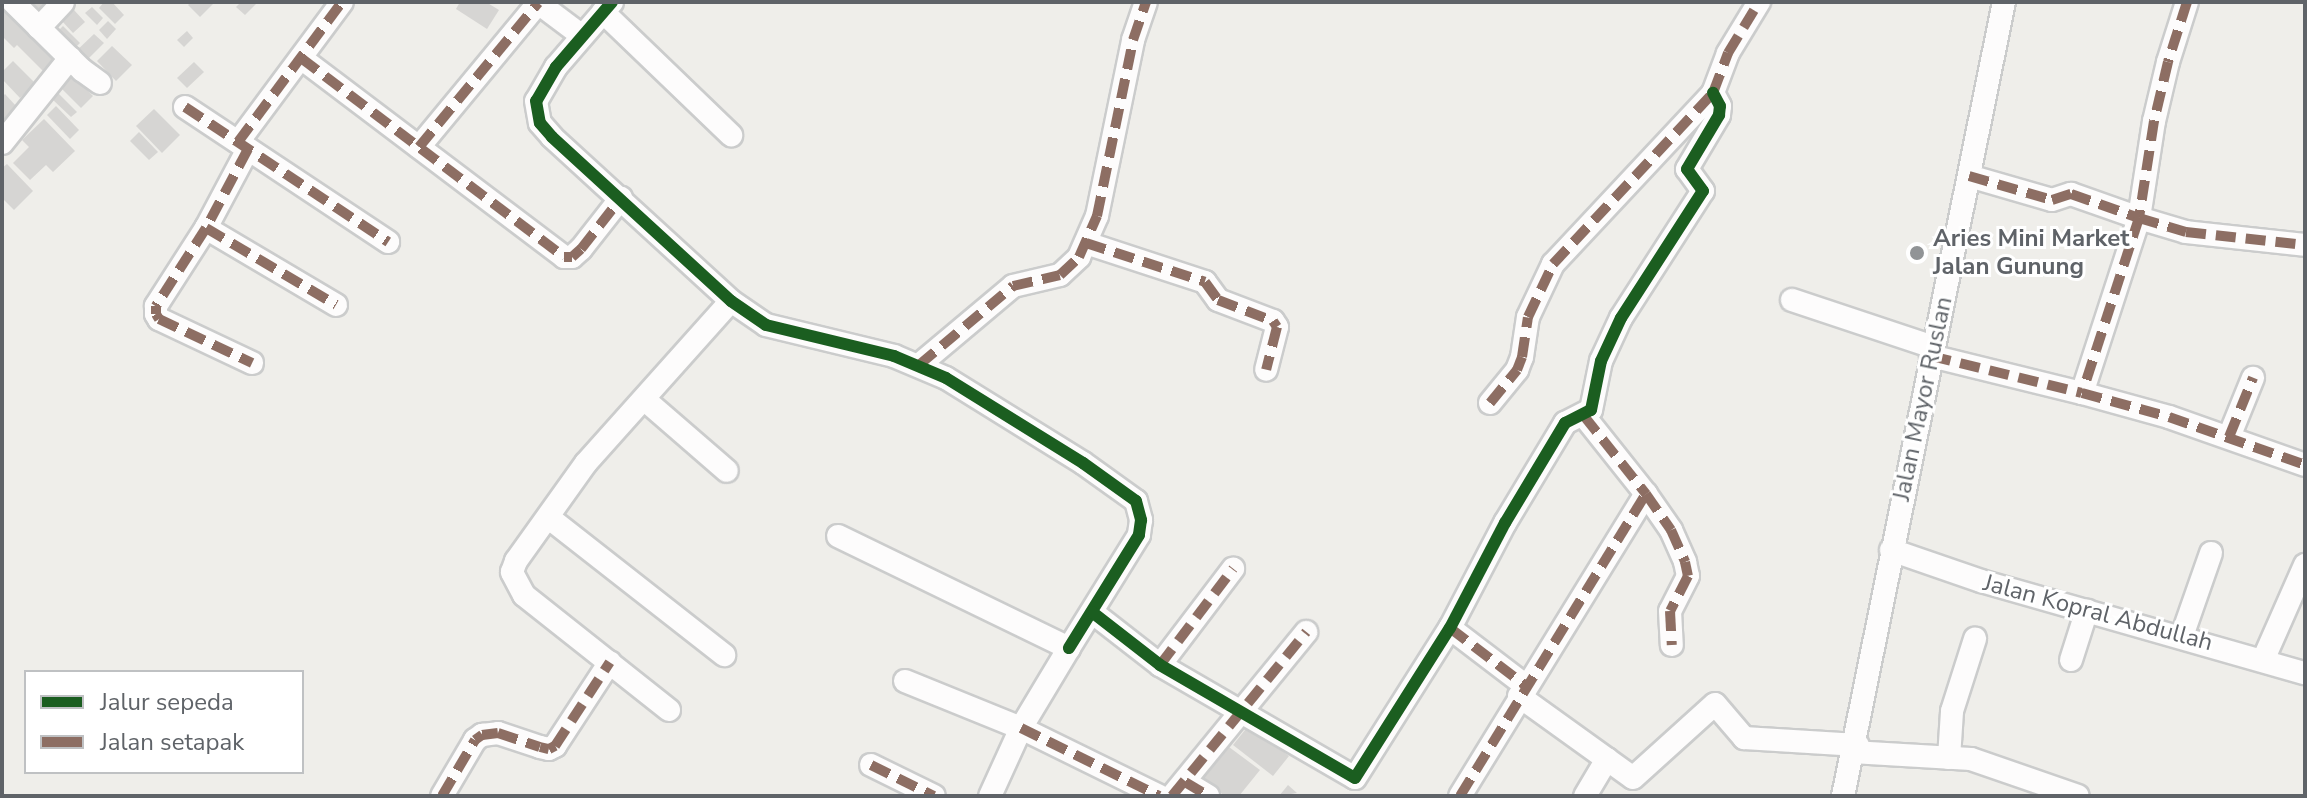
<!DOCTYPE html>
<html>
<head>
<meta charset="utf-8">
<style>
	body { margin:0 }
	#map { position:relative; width:2307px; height:798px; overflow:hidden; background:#efeeea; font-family:"Nunito Sans",sans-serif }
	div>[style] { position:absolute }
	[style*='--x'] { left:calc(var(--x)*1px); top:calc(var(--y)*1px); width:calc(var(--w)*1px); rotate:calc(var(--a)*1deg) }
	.building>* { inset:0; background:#d6d5d3 }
	.roads { filter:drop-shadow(2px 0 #cbcccc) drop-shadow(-2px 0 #cbcccc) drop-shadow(0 2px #cbcccc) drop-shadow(0 -2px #cbcccc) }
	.street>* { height:22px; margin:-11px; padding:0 11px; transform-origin:11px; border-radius:11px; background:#fdfcfc }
	.quiet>* { height:10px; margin-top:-5px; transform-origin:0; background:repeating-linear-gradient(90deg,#8d6e63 0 20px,transparent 0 30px) }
	.cycleway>* { height:12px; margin:-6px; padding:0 6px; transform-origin:6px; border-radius:6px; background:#1b5e20 }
	.dots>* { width:22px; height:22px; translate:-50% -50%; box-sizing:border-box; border:4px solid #fff; border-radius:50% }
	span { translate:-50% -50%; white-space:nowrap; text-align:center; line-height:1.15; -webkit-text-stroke:6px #fff; paint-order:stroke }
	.poi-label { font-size:24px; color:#5f6368; font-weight:700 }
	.left { translate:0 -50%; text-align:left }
	.street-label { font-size:24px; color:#5f6368 }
	.frame { position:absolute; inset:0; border:4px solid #5f6368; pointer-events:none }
	.legend { position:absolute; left:24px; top:670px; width:280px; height:104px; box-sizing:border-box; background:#fff; border:2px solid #bfc1c3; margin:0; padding:10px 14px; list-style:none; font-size:24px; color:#5f6368 }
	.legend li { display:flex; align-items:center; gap:16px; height:40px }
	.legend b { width:40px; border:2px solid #bfc1c3 }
</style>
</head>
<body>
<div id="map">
	<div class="building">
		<i style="clip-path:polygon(18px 2px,55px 2px,38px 22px)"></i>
		<i style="clip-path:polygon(104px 2px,112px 2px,124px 15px,115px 24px,99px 8px)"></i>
		<i style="clip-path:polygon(191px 2px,215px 2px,200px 17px,188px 5px)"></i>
		<i style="clip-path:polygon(241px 2px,254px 2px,256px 4px,245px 15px,236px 7px)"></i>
		<i style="clip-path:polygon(460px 2px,486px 2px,499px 10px,487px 29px,456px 9px)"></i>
		<i style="clip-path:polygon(92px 7px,103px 18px,97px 25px,85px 13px)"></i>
		<i style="clip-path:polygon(60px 8px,68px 16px,74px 10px,85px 22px,73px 33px,62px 21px,50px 34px)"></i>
		<i style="clip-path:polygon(7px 9px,59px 58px,44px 72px,17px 45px,14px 48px,2px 36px,2px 14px)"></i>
		<i style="clip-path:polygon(108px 21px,116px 29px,107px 39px,99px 30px)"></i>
		<i style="clip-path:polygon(63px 26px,80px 43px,69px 54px,52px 37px)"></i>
		<i style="clip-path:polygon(187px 31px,193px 38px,184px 47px,177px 40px)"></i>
		<i style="clip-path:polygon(94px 34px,104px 43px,82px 65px,72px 55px)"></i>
		<i style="clip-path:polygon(112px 46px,132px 65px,116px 81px,97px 61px)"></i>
		<i style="clip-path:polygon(13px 61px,35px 83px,20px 98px,2px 79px,2px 72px)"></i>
		<i style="clip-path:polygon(194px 62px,204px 72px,187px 88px,177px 78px)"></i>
		<i style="clip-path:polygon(70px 73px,93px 96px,81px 108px,58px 85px)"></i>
		<i style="clip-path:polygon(58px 93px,77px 112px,71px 117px,52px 99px)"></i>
		<i style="clip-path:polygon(5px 94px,16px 106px,4px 119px,2px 97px)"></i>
		<i style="clip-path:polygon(56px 106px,79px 130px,70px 139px,47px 115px)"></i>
		<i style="clip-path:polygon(154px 109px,180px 135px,162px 153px,136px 126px)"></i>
		<i style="clip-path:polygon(44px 119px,75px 151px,53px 172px,46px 165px,30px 180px,13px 163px,29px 147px,22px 140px)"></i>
		<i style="clip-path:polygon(139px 132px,158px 152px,149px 160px,130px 141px)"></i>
		<i style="clip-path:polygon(7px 164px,33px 191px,14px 210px,2px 198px,2px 168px)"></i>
		<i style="clip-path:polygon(1249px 725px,1289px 756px,1273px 776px,1233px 745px)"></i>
		<i style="clip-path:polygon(1229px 747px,1260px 770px,1239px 796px,1225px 796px,1202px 780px)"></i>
		<i style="clip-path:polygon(1288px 785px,1297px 793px,1279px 796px)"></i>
	</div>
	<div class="roads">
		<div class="street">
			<i style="--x:13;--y:2;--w:97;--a:44.6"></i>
			<i style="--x:82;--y:70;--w:22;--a:36"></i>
			<i style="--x:537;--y:2;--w:55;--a:36.9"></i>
			<i style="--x:612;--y:2;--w:86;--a:130.7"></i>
			<i style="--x:556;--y:67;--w:39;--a:120"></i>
			<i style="--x:536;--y:101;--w:22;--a:80"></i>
			<i style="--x:540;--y:123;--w:18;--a:49"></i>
			<i style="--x:552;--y:137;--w:243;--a:42.5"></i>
			<i style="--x:731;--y:301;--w:42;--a:34.4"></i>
			<i style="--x:766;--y:325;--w:132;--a:13.6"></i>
			<i style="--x:894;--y:356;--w:56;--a:22.9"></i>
			<i style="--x:946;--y:378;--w:161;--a:31.8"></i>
			<i style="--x:1083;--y:463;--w:65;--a:35.6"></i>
			<i style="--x:1136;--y:501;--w:20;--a:75"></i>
			<i style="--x:1141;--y:520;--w:15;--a:98"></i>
			<i style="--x:1139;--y:535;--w:133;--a:121.8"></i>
			<i style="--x:2187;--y:2;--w:63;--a:107.6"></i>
			<i style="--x:2168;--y:62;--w:61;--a:103.3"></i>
			<i style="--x:2154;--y:121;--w:98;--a:98.8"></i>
			<i style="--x:2139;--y:218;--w:49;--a:16.6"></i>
			<i style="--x:2186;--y:232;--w:120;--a:6.2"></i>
			<i style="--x:603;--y:12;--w:178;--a:43.9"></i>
			<i style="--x:39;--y:28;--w:35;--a:-47"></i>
			<i style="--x:301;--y:58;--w:330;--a:37.1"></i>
			<i style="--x:564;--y:257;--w:8;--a:0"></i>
			<i style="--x:572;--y:257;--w:12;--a:-42"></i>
			<i style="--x:581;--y:249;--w:65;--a:-51.9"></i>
			<i style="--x:185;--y:107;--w:244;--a:33.6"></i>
			<i style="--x:238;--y:142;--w:174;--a:-53.4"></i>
			<i style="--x:2;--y:143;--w:109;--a:-51.3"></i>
			<i style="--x:419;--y:147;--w:187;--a:-50.4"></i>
			<i style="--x:248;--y:149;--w:89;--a:118"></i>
			<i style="--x:206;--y:228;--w:93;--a:122.7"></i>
			<i style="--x:156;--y:306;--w:8;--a:90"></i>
			<i style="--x:156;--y:314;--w:6;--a:59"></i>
			<i style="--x:159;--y:319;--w:103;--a:25.3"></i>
			<i style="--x:1969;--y:176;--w:86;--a:16.1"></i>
			<i style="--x:2052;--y:200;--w:20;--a:-18"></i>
			<i style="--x:2071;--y:194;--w:72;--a:19.4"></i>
			<i style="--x:2139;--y:218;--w:184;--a:108"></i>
			<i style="--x:2082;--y:393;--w:90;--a:15.4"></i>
			<i style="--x:2169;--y:417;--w:144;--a:19.4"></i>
			<i style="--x:206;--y:228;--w:151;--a:30.6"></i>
			<i style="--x:1086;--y:243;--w:125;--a:18.1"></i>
			<i style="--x:1205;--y:282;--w:22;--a:54"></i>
			<i style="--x:1218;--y:300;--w:59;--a:20.9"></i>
			<i style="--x:1273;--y:321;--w:7;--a:56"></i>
			<i style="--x:1277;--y:327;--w:44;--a:104.3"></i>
			<i style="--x:1792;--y:300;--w:149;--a:18.4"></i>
			<i style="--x:1931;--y:356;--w:155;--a:13.8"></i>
			<i style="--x:919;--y:365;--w:123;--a:-40"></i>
			<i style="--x:1013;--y:286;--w:48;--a:-13.2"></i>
			<i style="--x:1060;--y:275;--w:26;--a:-43"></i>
			<i style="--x:1079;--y:257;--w:45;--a:-66.3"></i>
			<i style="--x:1097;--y:216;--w:180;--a:-78.4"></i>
			<i style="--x:1133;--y:40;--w:40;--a:-71.1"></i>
			<i style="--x:645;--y:400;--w:108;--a:40.9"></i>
			<i style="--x:1490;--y:403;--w:43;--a:-50.7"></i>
			<i style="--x:1517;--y:370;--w:14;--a:-69"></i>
			<i style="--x:1522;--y:357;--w:40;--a:-81.5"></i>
			<i style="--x:1528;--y:317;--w:59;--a:-64.7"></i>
			<i style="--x:1553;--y:264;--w:234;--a:-46.9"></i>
			<i style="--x:1713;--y:93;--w:43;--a:-69.4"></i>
			<i style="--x:1728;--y:53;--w:60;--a:-58.7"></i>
			<i style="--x:1584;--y:416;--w:100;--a:51.5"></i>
			<i style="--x:1646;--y:494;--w:44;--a:55.2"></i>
			<i style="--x:1671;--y:530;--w:35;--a:66"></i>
			<i style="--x:1685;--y:562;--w:14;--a:78"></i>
			<i style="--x:1688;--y:576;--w:39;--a:117"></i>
			<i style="--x:1670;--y:611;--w:34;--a:87"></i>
			<i style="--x:2229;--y:437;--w:64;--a:-67.9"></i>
			<i style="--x:548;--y:517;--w:224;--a:38.1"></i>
			<i style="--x:838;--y:536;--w:257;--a:25.9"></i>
			<i style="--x:1069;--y:648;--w:93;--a:121"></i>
			<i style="--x:1021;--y:728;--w:75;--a:114.5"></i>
			<i style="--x:1891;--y:550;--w:95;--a:19"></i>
			<i style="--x:1981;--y:581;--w:337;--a:15.9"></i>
			<i style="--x:1092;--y:612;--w:86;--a:37.9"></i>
			<i style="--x:1160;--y:665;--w:225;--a:30.1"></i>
			<i style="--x:1355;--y:778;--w:178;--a:-57.7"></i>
			<i style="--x:1450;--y:628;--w:119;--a:-62.4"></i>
			<i style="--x:1505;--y:523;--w:117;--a:-59"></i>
			<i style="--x:1565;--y:423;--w:29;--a:-27"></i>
			<i style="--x:1591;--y:410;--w:50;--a:-78.5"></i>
			<i style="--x:1601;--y:361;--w:47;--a:-65.1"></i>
			<i style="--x:1621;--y:318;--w:151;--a:-57.2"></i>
			<i style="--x:1703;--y:191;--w:27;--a:-126"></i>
			<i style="--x:1687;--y:169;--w:63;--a:-59.3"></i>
			<i style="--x:1719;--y:115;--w:9;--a:-84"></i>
			<i style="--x:1720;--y:106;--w:15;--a:-118"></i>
			<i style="--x:1450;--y:628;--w:96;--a:37.3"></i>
			<i style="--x:2182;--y:636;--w:88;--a:-70.7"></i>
			<i style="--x:2264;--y:658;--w:102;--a:-66.2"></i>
			<i style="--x:2071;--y:660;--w:52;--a:-72.3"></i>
			<i style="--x:1160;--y:665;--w:121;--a:-52.8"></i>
			<i style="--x:905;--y:681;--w:125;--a:22.1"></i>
			<i style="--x:1021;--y:728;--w:154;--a:26.2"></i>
			<i style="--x:1519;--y:696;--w:140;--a:35.7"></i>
			<i style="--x:1633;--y:778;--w:110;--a:-42.1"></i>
			<i style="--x:1715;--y:704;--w:45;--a:49.5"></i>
			<i style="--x:1744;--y:738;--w:114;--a:3.5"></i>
			<i style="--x:669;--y:710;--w:185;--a:-141.6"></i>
			<i style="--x:524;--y:595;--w:26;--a:-118"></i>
			<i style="--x:512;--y:572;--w:12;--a:-70"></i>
			<i style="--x:516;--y:561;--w:120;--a:-54.5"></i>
			<i style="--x:586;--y:463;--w:217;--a:-48.2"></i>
			<i style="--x:1852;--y:752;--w:119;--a:3.4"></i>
			<i style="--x:1971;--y:759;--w:113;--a:19.1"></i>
			<i style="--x:1949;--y:758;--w:47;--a:-86.3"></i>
			<i style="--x:1952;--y:711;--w:76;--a:-72.3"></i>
			<i style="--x:871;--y:765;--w:70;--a:26.2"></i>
			<i style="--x:1185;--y:782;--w:27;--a:31"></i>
			<i style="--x:442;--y:796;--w:65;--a:-59.5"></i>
			<i style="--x:475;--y:740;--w:9;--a:-36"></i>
			<i style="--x:482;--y:735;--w:16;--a:-7"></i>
			<i style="--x:498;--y:733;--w:44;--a:18.4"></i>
			<i style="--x:540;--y:747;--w:9;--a:13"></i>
			<i style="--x:549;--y:749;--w:7;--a:-27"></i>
			<i style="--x:555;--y:746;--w:100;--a:-56.8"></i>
			<i style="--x:1172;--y:796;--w:212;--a:-50.7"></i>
			<i style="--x:1460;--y:796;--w:355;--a:-58.4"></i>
			<i style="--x:1585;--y:796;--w:43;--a:-59.3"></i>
			<i style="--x:1843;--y:796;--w:810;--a:-78.54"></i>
		</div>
	</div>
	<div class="quiet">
		<i style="--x:2187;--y:2;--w:63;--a:107.6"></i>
		<i style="--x:2168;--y:62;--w:61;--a:103.3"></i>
		<i style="--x:2154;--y:121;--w:98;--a:98.8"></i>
		<i style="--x:2139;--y:218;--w:49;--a:16.6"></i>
		<i style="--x:2186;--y:232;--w:120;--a:6.2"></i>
		<i style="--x:301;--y:58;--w:330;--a:37.1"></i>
		<i style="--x:564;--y:257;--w:8;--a:0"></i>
		<i style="--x:572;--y:257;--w:12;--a:-42"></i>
		<i style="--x:581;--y:249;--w:65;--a:-51.9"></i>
		<i style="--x:185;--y:107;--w:244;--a:33.6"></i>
		<i style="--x:238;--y:142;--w:174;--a:-53.4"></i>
		<i style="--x:419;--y:147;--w:187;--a:-50.4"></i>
		<i style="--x:248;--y:149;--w:89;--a:118"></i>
		<i style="--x:206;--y:228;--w:93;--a:122.7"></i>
		<i style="--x:156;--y:306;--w:8;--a:90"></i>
		<i style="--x:156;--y:314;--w:6;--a:59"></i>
		<i style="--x:159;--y:319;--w:103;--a:25.3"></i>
		<i style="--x:1969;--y:176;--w:86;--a:16.1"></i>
		<i style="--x:2052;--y:200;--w:20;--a:-18"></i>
		<i style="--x:2071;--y:194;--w:72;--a:19.4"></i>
		<i style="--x:2139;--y:218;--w:184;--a:108"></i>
		<i style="--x:2082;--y:393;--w:90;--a:15.4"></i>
		<i style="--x:2169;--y:417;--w:144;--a:19.4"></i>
		<i style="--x:206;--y:228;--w:151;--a:30.6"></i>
		<i style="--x:1086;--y:243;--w:125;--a:18.1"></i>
		<i style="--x:1205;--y:282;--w:22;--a:54"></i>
		<i style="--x:1218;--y:300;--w:59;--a:20.9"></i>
		<i style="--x:1273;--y:321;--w:7;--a:56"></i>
		<i style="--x:1277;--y:327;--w:44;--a:104.3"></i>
		<i style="--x:1931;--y:356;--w:155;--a:13.8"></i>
		<i style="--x:919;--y:365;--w:123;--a:-40"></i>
		<i style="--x:1013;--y:286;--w:48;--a:-13.2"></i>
		<i style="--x:1060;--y:275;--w:26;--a:-43"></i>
		<i style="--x:1079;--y:257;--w:45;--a:-66.3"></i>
		<i style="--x:1097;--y:216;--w:180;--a:-78.4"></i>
		<i style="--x:1133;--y:40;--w:40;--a:-71.1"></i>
		<i style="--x:1490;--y:403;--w:43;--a:-50.7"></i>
		<i style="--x:1517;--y:370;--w:14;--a:-69"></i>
		<i style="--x:1522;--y:357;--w:40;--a:-81.5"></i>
		<i style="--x:1528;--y:317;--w:59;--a:-64.7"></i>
		<i style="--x:1553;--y:264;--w:234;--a:-46.9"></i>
		<i style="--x:1713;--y:93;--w:43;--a:-69.4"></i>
		<i style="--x:1728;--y:53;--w:60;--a:-58.7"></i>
		<i style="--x:1584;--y:416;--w:100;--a:51.5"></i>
		<i style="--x:1646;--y:494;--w:44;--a:55.2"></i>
		<i style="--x:1671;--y:530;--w:35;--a:66"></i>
		<i style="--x:1685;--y:562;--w:14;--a:78"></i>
		<i style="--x:1688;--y:576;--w:39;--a:117"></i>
		<i style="--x:1670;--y:611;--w:34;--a:87"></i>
		<i style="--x:2229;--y:437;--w:64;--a:-67.9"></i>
		<i style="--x:1450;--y:628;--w:96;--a:37.3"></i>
		<i style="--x:1160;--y:665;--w:121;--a:-52.8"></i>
		<i style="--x:1021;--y:728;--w:154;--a:26.2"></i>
		<i style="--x:871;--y:765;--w:70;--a:26.2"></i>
		<i style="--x:1185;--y:782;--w:27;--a:31"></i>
		<i style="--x:442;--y:796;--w:65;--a:-59.5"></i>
		<i style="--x:475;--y:740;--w:9;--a:-36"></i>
		<i style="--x:482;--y:735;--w:16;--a:-7"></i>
		<i style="--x:498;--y:733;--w:44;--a:18.4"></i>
		<i style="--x:540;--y:747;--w:9;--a:13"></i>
		<i style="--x:549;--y:749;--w:7;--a:-27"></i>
		<i style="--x:555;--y:746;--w:100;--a:-56.8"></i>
		<i style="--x:1172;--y:796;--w:212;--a:-50.7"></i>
		<i style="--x:1460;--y:796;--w:355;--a:-58.4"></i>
	</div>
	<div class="cycleway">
		<i style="--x:612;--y:2;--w:86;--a:130.7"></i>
		<i style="--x:556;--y:67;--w:39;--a:120"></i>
		<i style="--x:536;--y:101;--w:22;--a:80"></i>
		<i style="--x:540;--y:123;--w:18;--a:49"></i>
		<i style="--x:552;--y:137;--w:243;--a:42.5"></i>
		<i style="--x:731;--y:301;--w:42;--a:34.4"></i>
		<i style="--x:766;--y:325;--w:132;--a:13.6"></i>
		<i style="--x:894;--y:356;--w:56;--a:22.9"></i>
		<i style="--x:946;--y:378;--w:161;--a:31.8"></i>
		<i style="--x:1083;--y:463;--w:65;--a:35.6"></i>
		<i style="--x:1136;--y:501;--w:20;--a:75"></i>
		<i style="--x:1141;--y:520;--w:15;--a:98"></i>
		<i style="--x:1139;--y:535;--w:133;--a:121.8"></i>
		<i style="--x:1092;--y:612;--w:86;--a:37.9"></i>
		<i style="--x:1160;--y:665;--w:225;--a:30.1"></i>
		<i style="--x:1355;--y:778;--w:178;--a:-57.7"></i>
		<i style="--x:1450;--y:628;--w:119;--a:-62.4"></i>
		<i style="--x:1505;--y:523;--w:117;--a:-59"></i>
		<i style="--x:1565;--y:423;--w:29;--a:-27"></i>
		<i style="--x:1591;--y:410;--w:50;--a:-78.5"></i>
		<i style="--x:1601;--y:361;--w:47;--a:-65.1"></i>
		<i style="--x:1621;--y:318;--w:151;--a:-57.2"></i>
		<i style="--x:1703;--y:191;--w:27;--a:-126"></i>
		<i style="--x:1687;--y:169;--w:63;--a:-59.3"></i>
		<i style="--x:1719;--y:115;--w:9;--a:-84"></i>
		<i style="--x:1720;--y:106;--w:15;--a:-118"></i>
	</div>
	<div class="dots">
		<i style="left:1917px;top:253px;background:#919496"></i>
	</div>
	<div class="poi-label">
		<span class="left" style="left:1933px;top:253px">Aries Mini Market<br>Jalan Gunung</span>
	</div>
	<div class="street-label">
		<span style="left:1923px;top:399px;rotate:-78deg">Jalan Mayor Ruslan</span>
		<span style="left:2098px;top:613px;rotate:15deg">Jalan Kopral Abdullah</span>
	</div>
	<div class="frame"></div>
	<ul class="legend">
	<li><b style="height:10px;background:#1b5e20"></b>Jalur sepeda</li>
	<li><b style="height:10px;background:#8d6e63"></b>Jalan setapak</li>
	</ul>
</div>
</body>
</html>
